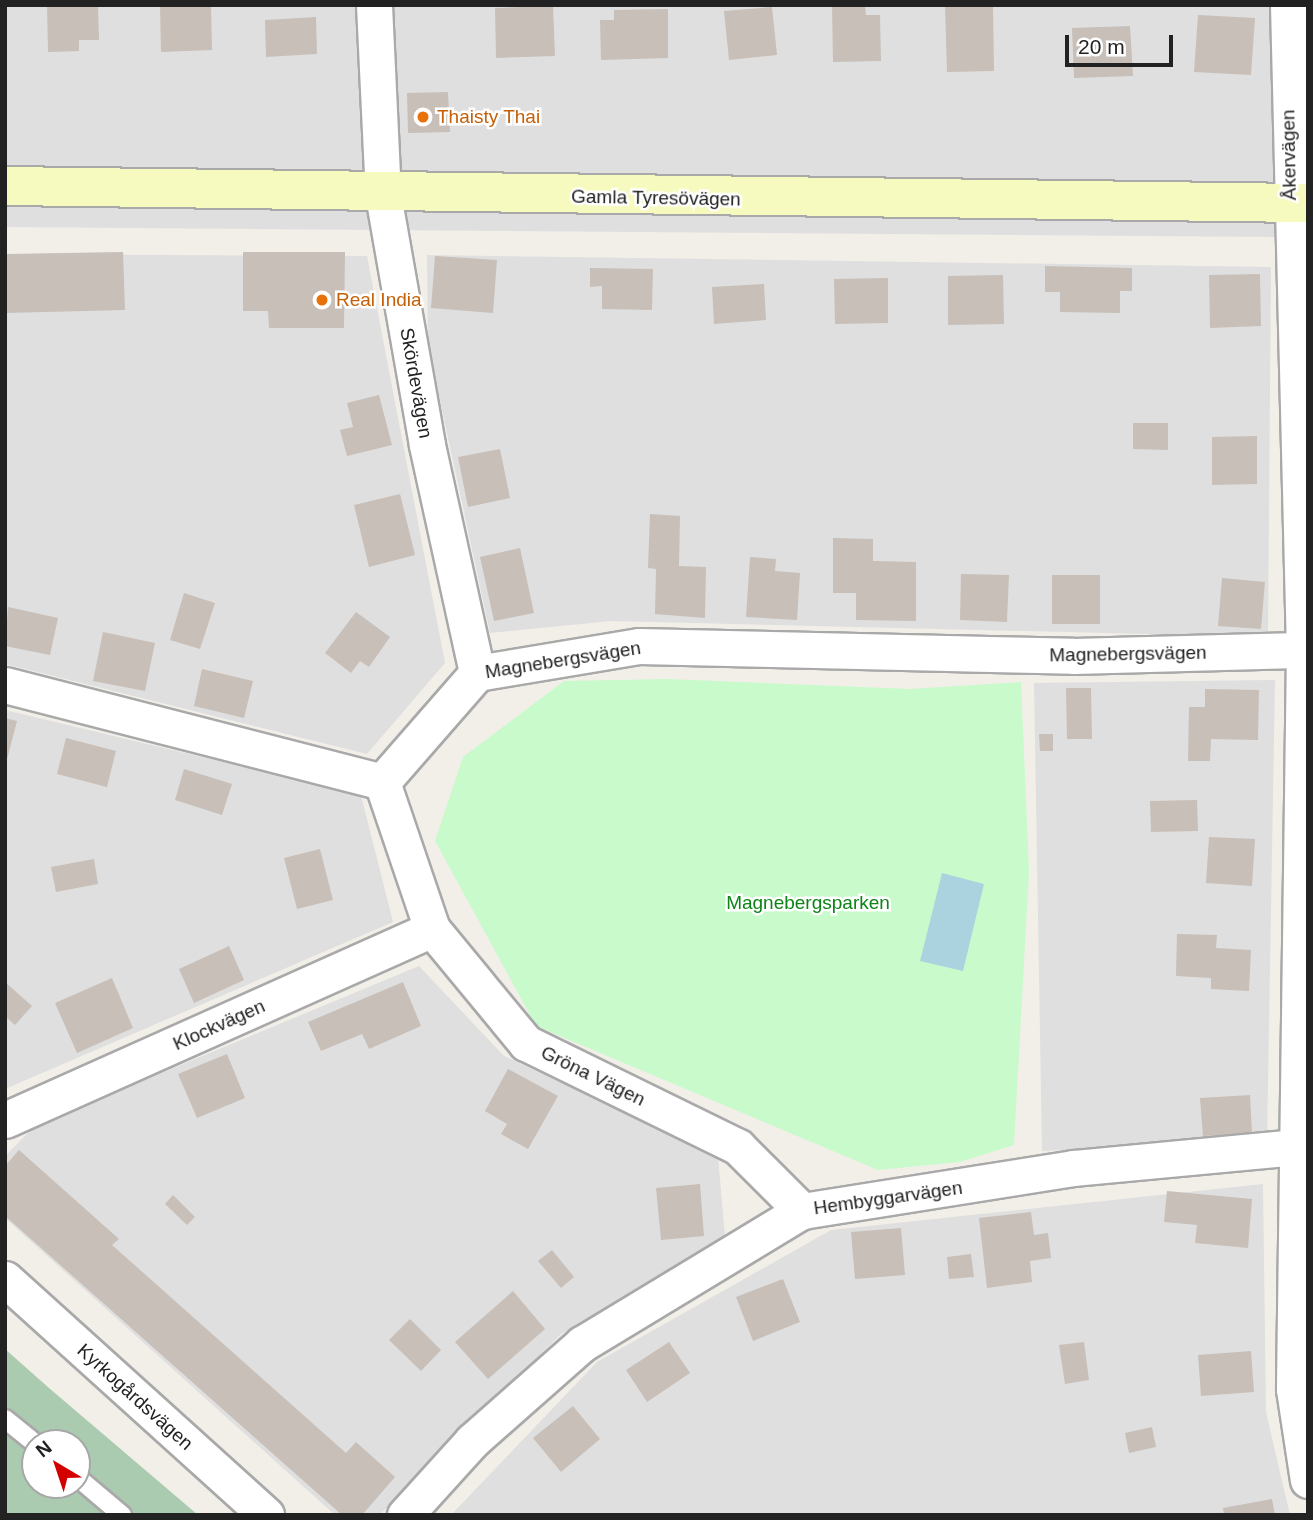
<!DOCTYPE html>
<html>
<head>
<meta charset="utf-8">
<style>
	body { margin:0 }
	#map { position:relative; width:1313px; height:1520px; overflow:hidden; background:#f2efe9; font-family:Arial,sans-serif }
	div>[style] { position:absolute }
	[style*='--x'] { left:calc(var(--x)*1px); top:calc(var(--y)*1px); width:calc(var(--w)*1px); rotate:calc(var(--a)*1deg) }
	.residential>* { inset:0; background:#e0dfdf }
	.cemetery>* { inset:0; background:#aacbaf }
	.park>* { inset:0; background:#c8facc }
	.water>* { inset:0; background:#aad3df }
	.building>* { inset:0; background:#c7bfb8 }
	.roads { filter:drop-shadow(2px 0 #a9a9a9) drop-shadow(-2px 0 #a9a9a9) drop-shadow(0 2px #a9a9a9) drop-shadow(0 -2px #a9a9a9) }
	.lane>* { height:18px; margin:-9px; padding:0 9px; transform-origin:9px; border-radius:9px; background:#fff }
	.street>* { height:35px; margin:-17.5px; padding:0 17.5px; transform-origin:17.5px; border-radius:17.5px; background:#fff }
	.secondary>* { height:38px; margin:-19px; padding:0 19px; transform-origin:19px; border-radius:19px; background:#f7fabf }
	.dots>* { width:19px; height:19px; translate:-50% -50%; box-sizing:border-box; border:4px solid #fff; border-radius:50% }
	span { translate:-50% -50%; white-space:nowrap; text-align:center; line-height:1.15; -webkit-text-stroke:5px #fff; paint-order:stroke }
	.food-label { font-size:19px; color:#c56008 }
	.left { translate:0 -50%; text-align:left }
	.street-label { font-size:19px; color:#222 }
	.park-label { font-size:19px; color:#0c8416 }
	.frame { position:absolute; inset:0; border:7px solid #222; pointer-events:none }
	.north { position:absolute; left:21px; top:1429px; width:70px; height:70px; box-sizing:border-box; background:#fff; border:2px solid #a7a7a7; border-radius:50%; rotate:321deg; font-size:19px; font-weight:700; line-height:28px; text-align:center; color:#222 }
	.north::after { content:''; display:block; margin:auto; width:24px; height:32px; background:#d40000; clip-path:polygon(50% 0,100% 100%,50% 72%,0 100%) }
	.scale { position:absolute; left:1065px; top:35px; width:108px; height:32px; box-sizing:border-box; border:4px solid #222; border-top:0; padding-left:9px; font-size:21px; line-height:24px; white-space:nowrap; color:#222; -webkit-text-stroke:5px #fff; paint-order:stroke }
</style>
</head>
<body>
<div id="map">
	<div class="residential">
		<i style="clip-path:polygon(5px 5px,1274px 5px,1278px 237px,5px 227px)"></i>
		<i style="clip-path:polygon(5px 254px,367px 256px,445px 663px,367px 754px,5px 664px)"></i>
		<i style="clip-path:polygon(427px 255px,1271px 267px,1268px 637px,611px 621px,490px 633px,428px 345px)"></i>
		<i style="clip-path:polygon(1275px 680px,1267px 1141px,1042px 1151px,1034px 683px)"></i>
		<i style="clip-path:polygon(5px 710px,361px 795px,393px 922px,5px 1089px)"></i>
		<i style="clip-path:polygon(419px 966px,504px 1056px,718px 1156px,725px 1237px,561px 1334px,379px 1515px,335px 1515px,5px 1218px,5px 1156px,36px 1125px)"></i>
		<i style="clip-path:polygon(1263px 1184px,1266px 1412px,1290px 1515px,451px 1515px,597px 1362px,831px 1230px)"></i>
	</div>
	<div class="cemetery">
		<i style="clip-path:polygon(evenodd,5px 1349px,49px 1388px,198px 1515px,5px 1515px,5px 1349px,35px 1443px,77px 1443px,77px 1485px,35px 1485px,35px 1443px)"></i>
	</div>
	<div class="park">
		<i style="clip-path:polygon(668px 679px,910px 689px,1021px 682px,1029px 871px,1014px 1145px,960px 1162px,878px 1170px,536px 1026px,435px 841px,463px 757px,564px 681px)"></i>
	</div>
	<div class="water">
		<i style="clip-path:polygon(942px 873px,984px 884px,963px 971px,920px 961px)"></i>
	</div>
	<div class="building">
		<i style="clip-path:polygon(47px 5px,98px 5px,99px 40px,79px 40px,79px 51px,48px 52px)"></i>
		<i style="clip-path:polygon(160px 5px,211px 5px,212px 50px,161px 52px)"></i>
		<i style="clip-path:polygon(832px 5px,865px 5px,866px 15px,880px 15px,881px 61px,833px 62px)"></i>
		<i style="clip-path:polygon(945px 5px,993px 5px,994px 71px,947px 72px)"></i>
		<i style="clip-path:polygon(553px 6px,555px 56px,496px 58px,495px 8px)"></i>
		<i style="clip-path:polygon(772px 7px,777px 55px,729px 60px,724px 11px)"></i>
		<i style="clip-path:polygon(668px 9px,668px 58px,601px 60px,600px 20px,614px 20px,614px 10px)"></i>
		<i style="clip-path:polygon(1198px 15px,1255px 18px,1251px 75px,1194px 72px)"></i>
		<i style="clip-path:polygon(316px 17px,317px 54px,266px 57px,265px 20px)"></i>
		<i style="clip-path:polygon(1130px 26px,1133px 76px,1074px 78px,1072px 28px)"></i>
		<i style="clip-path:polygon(448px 92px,450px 132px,408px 133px,407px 93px)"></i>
		<i style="clip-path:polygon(123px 252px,125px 310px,5px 313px,5px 254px)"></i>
		<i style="clip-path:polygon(243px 252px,345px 252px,344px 328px,269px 328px,268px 311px,243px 311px)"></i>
		<i style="clip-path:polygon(435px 256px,497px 260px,493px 313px,431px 308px)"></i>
		<i style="clip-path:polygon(1045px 266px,1132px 268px,1132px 291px,1120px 291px,1120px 313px,1060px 312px,1060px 292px,1045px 292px)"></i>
		<i style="clip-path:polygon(590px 268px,653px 269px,652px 310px,602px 309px,602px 286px,590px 287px)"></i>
		<i style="clip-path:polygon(1260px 274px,1261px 326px,1210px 328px,1209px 275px)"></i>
		<i style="clip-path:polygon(1003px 275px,1004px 324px,948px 325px,948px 276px)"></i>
		<i style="clip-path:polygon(888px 278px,888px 323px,835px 324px,834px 279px)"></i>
		<i style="clip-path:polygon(764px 284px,766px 320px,714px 324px,712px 287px)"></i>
		<i style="clip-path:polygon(379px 395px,392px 445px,347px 456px,340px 430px,353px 427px,347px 403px)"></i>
		<i style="clip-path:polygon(1133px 423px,1168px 423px,1168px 450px,1133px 449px)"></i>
		<i style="clip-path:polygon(1257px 436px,1257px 484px,1212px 485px,1212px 437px)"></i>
		<i style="clip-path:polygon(500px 449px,510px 498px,468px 507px,458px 457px)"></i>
		<i style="clip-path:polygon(400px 494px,415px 555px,369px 567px,354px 505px)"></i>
		<i style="clip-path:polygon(650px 514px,680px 516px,679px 566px,706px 567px,705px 618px,655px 614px,656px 569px,648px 568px)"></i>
		<i style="clip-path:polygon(833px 538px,873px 539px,873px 561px,916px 562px,916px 621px,856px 620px,856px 593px,833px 593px)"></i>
		<i style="clip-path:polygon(520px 548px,534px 613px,494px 621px,480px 557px)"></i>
		<i style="clip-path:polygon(750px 557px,776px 559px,775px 571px,800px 573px,797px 620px,746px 617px)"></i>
		<i style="clip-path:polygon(961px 574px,1009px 575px,1007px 622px,960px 620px)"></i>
		<i style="clip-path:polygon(1052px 575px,1100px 575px,1100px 624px,1052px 624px)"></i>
		<i style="clip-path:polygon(1222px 578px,1265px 582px,1261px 629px,1218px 626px)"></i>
		<i style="clip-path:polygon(184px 593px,215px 603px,200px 649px,170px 640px)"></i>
		<i style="clip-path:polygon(8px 607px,58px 618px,50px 655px,5px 646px)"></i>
		<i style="clip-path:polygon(356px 612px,390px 637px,369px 667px,360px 661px,351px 673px,325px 653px)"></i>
		<i style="clip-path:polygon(103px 632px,155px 643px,145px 691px,93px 681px)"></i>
		<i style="clip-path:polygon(202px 669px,253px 681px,244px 718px,194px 706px)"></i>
		<i style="clip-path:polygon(1066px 688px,1091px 688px,1092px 739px,1067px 739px)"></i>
		<i style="clip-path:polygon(1205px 689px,1259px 690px,1258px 740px,1211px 739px,1210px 761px,1188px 761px,1189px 707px,1205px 707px)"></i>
		<i style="clip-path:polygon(5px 718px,17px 721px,6px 763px,5px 763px)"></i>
		<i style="clip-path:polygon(1039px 734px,1053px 734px,1053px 751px,1040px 751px)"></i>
		<i style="clip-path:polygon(66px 738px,116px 751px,107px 787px,57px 774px)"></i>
		<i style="clip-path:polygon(184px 769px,232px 784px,222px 815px,175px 800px)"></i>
		<i style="clip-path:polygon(1197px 800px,1198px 831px,1151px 832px,1150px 801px)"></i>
		<i style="clip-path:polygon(1209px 837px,1255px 839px,1252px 886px,1206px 883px)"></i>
		<i style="clip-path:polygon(320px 849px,333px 900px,297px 909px,284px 858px)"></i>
		<i style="clip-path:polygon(94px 859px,98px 884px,56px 892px,51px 867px)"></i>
		<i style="clip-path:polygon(1177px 934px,1217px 935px,1216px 948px,1251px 950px,1249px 991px,1211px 989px,1211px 978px,1176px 976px)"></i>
		<i style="clip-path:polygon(229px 946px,244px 980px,194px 1003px,179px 969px)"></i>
		<i style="clip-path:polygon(112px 978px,133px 1028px,77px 1053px,55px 1003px)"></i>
		<i style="clip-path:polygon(5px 982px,32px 1006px,15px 1025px,5px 1016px)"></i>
		<i style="clip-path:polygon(403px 982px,421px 1026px,369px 1049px,362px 1034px,321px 1051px,308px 1022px)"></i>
		<i style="clip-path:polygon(227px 1054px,245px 1098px,197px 1118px,178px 1074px)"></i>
		<i style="clip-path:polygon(508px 1069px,558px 1096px,528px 1149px,501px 1134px,507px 1124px,485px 1111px)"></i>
		<i style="clip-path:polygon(1250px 1095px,1252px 1133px,1203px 1136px,1200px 1098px)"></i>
		<i style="clip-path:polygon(19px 1150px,119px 1239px,112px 1245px,346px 1453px,356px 1442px,395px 1477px,362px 1515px,342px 1515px,5px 1216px,5px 1166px)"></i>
		<i style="clip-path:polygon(700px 1184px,704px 1236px,661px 1240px,656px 1188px)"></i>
		<i style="clip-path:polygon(1167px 1191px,1252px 1199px,1248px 1248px,1195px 1243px,1197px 1225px,1164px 1222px)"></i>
		<i style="clip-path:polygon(173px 1195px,195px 1217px,187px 1225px,165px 1204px)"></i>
		<i style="clip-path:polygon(1031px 1212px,1034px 1235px,1048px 1233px,1051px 1258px,1030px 1261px,1032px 1282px,987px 1288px,979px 1218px)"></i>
		<i style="clip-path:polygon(901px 1228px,905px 1275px,855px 1279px,851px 1232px)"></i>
		<i style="clip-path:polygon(552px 1250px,574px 1277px,561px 1288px,538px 1261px)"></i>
		<i style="clip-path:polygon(971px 1254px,974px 1277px,949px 1279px,947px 1257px)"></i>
		<i style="clip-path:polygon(783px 1279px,800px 1322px,753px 1341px,736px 1297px)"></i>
		<i style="clip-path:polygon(513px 1291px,545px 1329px,488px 1379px,455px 1342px)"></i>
		<i style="clip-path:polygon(410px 1319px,441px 1350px,421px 1371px,389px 1340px)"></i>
		<i style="clip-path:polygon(669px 1342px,690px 1373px,647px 1402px,626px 1370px)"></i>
		<i style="clip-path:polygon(1084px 1342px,1089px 1380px,1065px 1384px,1059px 1345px)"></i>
		<i style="clip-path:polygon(1251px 1351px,1254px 1392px,1201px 1396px,1198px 1355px)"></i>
		<i style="clip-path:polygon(573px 1406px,600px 1439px,561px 1472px,533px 1438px)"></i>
		<i style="clip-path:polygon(1152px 1427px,1156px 1447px,1129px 1453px,1125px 1433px)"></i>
		<i style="clip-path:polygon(1272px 1499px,1275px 1515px,1224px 1515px,1223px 1508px)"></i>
	</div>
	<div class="roads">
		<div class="lane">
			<i style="--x:5;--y:1419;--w:38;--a:39"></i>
			<i style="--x:77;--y:1477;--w:59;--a:40.2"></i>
		</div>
		<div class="street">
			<i style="--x:374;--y:5;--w:190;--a:87.3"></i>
			<i style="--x:383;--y:195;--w:254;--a:80"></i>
			<i style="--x:427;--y:445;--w:233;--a:77.6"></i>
			<i style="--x:1288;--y:5;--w:645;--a:88.58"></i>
			<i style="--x:1304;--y:650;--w:739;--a:90.78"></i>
			<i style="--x:1294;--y:1389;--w:92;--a:81.3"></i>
			<i style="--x:5;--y:685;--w:389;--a:14.4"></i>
			<i style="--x:382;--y:782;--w:145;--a:-48.9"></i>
			<i style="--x:477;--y:673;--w:164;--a:-9.5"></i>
			<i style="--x:639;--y:646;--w:434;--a:1.3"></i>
			<i style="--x:1073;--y:656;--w:235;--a:-1.5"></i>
			<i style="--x:382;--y:782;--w:155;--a:71.2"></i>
			<i style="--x:432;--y:929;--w:148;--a:50.5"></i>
			<i style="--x:526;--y:1043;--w:236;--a:26.1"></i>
			<i style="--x:738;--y:1147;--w:91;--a:45"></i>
			<i style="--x:5;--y:1120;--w:468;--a:-24.1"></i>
			<i style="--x:5;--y:1279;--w:352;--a:42.1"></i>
			<i style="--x:405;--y:1515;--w:100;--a:-47.8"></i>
			<i style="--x:472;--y:1441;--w:147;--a:-41.4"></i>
			<i style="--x:582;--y:1344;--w:257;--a:-31.2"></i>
			<i style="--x:802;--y:1211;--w:275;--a:-9"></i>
			<i style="--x:1074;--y:1168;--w:235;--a:-5.4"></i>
		</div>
		<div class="secondary">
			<i style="--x:5;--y:186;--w:1303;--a:0.75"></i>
		</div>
	</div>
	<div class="dots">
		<i style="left:423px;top:117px;background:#e8710a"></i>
		<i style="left:322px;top:300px;background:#e8710a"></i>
	</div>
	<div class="food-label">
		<span class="left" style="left:437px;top:117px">Thaisty Thai</span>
		<span class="left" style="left:336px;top:300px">Real India</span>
	</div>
	<div class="street-label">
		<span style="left:1289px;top:155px;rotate:-91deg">Åkervägen</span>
		<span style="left:656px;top:198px;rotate:1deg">Gamla Tyresövägen</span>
		<span style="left:416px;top:383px;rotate:80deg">Skördevägen</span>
		<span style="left:1128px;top:654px;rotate:-1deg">Magnebergsvägen</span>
		<span style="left:563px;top:660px;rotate:-9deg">Magnebergsvägen</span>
		<span style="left:219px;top:1025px;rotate:-24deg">Klockvägen</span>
		<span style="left:593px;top:1076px;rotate:26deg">Gröna Vägen</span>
		<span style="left:888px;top:1198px;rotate:-8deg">Hembyggarvägen</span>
		<span style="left:135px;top:1397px;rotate:42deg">Kyrkogårdsvägen</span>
	</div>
	<div class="park-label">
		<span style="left:808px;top:903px">Magnebergsparken</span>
	</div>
	<div class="frame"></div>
	<div class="north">N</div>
	<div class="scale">20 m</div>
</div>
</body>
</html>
